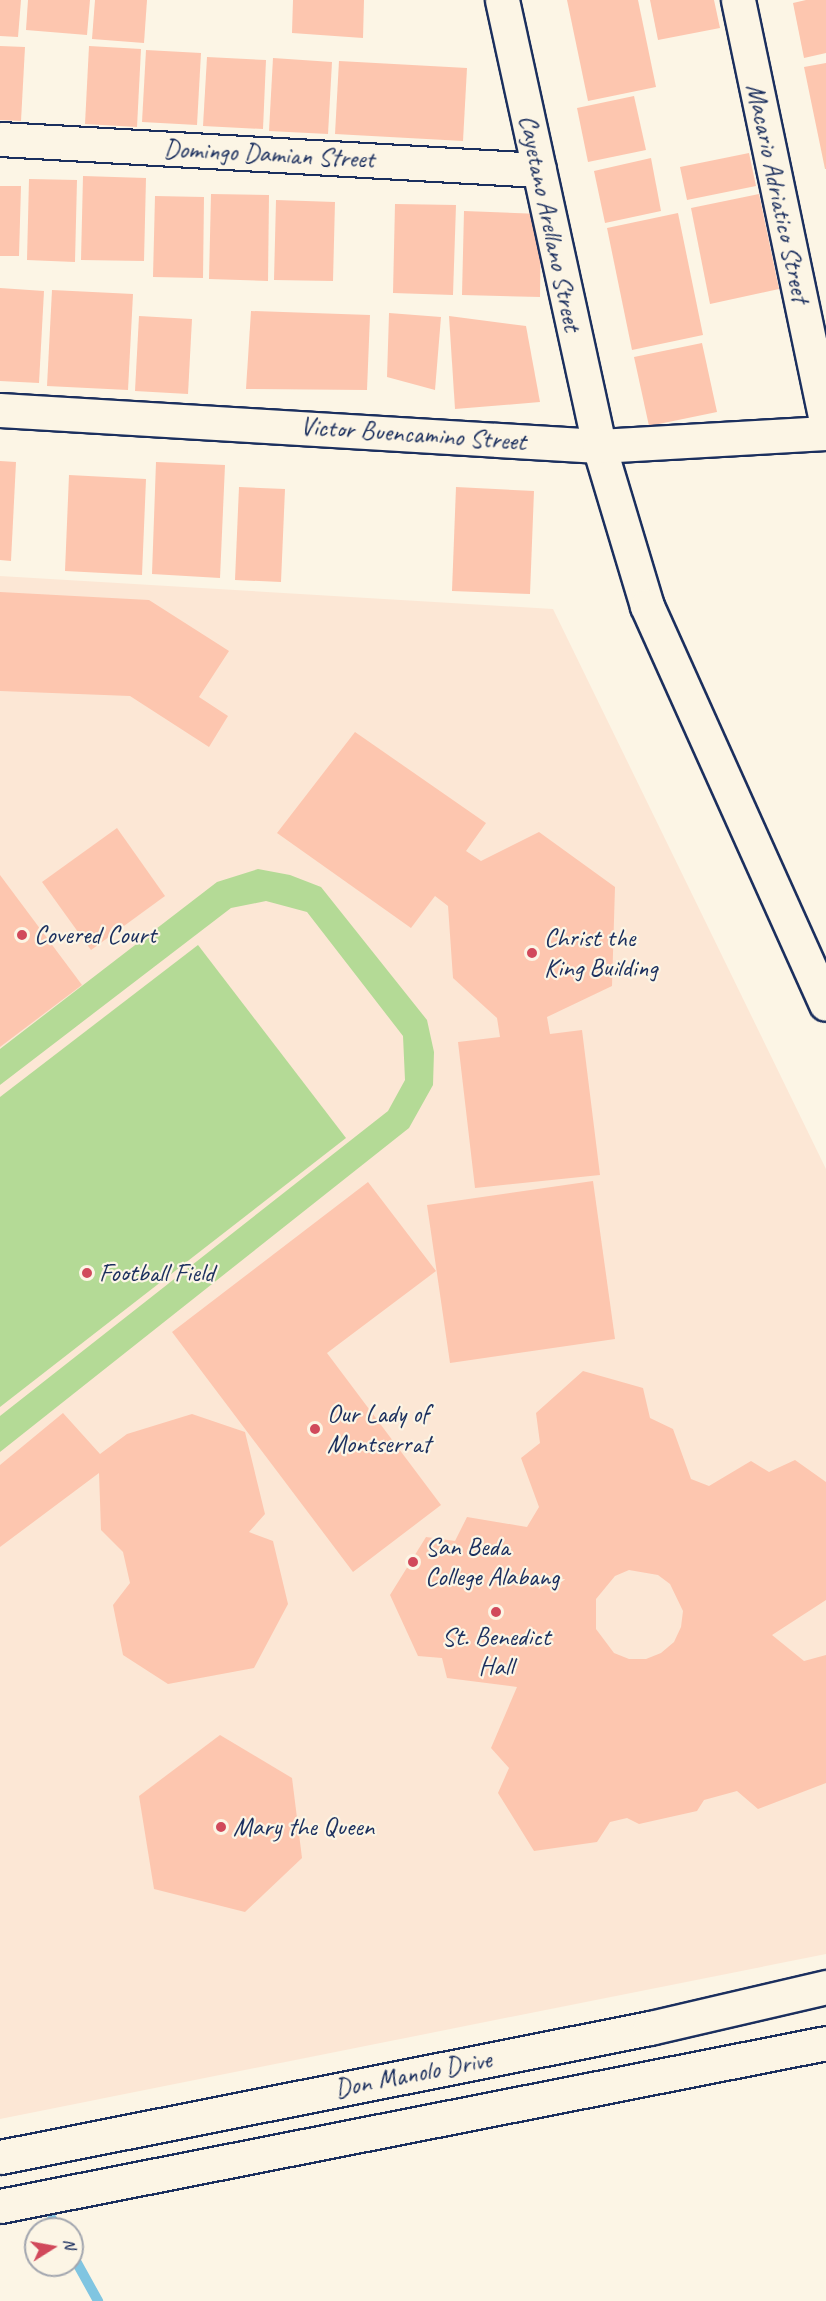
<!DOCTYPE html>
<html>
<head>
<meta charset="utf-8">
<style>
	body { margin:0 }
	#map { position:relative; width:826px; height:2301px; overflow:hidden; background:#fcf5e5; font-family:Caveat,sans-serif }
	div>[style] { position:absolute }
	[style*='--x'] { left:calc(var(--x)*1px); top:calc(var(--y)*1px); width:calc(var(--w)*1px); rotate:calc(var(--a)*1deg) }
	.built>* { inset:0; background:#fce7d5 }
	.green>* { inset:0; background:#b4da96 }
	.stream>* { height:10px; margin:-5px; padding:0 5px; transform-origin:5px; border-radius:5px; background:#80c5e1 }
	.building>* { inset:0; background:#fdc6af }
	.roads { filter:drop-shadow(2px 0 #1b2f5e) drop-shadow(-2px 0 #1b2f5e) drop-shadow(0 2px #1b2f5e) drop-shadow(0 -2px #1b2f5e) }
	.street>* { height:33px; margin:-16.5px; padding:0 16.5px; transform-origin:16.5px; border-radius:16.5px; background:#fcf5e5 }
	.secondary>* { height:33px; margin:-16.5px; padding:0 16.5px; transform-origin:16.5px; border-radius:16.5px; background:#fcf5e5 }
	.dots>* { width:16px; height:16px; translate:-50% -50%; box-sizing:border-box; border:3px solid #fcf5e5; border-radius:50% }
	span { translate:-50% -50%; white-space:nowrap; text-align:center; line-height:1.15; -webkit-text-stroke:4.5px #fcf5e5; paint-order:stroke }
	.street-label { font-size:26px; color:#1b2f5e }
	.poi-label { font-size:26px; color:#1b2f5e }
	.left { translate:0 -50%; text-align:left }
	.north { position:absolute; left:24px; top:2217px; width:60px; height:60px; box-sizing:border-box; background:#fcf5e5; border:2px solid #a2a6af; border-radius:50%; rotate:79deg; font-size:16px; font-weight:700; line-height:24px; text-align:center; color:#1b2f5e }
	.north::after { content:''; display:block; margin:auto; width:21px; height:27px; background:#d1495b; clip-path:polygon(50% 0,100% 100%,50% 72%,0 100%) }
</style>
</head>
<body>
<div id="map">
	<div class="built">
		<i style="clip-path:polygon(0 576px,553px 609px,826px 1169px,826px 1954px,0 2119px)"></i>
	</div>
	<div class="green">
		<i style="clip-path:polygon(258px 869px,290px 875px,321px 887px,427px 1020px,434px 1052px,433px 1085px,409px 1128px,0 1452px,0 1416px,388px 1111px,405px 1080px,403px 1036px,307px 912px,266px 901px,231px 908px,0 1085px,0 1049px,217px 882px)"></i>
		<i style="clip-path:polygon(198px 945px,346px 1138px,0 1407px,0 1097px)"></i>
	</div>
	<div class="stream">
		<i style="--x:52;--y:2219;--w:12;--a:59"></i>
		<i style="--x:72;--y:2254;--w:54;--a:61"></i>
	</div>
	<div class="building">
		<i style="clip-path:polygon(0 0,21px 0,18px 37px,0 36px)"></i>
		<i style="clip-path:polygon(28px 0,90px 0,87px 35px,26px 30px)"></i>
		<i style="clip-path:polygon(95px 0,147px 0,144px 43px,92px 39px)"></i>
		<i style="clip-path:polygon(293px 0,364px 0,363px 38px,292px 33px)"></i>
		<i style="clip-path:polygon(567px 0,638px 0,656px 87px,588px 101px)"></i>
		<i style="clip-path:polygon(650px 0,714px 0,720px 28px,658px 40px)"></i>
		<i style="clip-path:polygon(806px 0,826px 0,826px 53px,804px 58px,793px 3px)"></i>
		<i style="clip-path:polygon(0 46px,25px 47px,21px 121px,0 120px)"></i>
		<i style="clip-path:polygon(89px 46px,141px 49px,137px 127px,85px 124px)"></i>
		<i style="clip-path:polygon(146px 50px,201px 53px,197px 125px,142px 122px)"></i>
		<i style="clip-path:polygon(207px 57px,266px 60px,263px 129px,203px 126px)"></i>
		<i style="clip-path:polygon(273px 58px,332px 62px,328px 134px,269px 131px)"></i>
		<i style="clip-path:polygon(339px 61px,467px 68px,463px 141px,335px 134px)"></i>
		<i style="clip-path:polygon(826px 63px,826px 169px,825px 169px,804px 67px)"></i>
		<i style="clip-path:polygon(634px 96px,646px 150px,588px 162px,577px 108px)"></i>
		<i style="clip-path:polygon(749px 153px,756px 186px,687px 200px,680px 167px)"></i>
		<i style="clip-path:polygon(651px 158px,661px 211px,605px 223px,594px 171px)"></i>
		<i style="clip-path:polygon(83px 176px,146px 178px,144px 261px,81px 260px)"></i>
		<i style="clip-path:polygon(29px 179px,77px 180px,75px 262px,27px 260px)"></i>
		<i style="clip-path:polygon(0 186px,21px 186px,19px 256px,0 256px)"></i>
		<i style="clip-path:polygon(211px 194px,269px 195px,268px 281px,209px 279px)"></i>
		<i style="clip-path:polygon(759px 194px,779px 289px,710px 304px,691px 208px)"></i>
		<i style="clip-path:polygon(155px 196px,204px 197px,203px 278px,153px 277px)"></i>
		<i style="clip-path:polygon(276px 200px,335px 202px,333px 281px,274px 280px)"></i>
		<i style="clip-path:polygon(395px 204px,456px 205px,453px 295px,393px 293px)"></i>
		<i style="clip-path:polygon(464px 211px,541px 214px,540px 297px,462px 295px)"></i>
		<i style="clip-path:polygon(678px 213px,703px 335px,632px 350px,607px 228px)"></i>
		<i style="clip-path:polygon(0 288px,44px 291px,39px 383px,0 381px)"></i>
		<i style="clip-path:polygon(52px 290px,133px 294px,128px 390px,47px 386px)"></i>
		<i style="clip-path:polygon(251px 311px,370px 315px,367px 390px,246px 389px)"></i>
		<i style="clip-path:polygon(389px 313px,441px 317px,435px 390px,387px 377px)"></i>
		<i style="clip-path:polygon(139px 316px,192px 319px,188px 394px,135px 391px)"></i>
		<i style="clip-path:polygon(449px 316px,526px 326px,540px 402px,455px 409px)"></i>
		<i style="clip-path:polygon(702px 343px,717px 412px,649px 426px,634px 357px)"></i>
		<i style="clip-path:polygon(0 461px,16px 462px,11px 561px,0 560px)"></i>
		<i style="clip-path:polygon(156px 462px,225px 465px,220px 578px,152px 574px)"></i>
		<i style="clip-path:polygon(69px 475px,146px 479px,142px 575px,65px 571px)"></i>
		<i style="clip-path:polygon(239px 487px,285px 489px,281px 582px,235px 580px)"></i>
		<i style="clip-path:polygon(456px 487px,534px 491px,530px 594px,452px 591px)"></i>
		<i style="clip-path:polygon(0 592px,149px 600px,229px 651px,199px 697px,228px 716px,209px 747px,130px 696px,0 691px)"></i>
		<i style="clip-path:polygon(355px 732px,486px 823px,466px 851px,481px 861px,539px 832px,615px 887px,612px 986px,547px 1017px,550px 1034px,582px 1030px,600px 1175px,475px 1188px,458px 1042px,500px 1037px,497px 1018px,453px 978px,448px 906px,435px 896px,411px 928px,277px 833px)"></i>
		<i style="clip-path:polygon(117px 828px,165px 896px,91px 950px,42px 882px)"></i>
		<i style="clip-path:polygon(0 875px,82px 985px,0 1047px)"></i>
		<i style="clip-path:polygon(593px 1181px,615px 1339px,450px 1363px,427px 1205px)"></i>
		<i style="clip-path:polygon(368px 1182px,436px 1271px,327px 1353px,441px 1505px,353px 1572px,172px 1332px)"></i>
		<i style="clip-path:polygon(evenodd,583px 1371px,643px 1388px,650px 1418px,673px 1429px,691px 1479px,709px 1486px,751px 1461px,769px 1472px,795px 1460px,826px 1482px,826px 1600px,772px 1635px,804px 1661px,826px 1655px,826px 1783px,758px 1809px,737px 1791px,704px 1800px,697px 1811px,639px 1824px,627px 1818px,610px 1822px,597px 1842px,534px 1851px,498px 1793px,509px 1768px,491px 1748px,517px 1687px,447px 1678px,442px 1658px,418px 1656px,390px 1595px,426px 1537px,455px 1541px,467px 1517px,527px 1527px,539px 1507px,521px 1458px,540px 1443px,536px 1413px,583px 1371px,629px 1570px,658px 1575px,670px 1584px,683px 1611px,681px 1627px,674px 1642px,661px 1653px,646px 1659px,629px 1659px,614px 1653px,596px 1629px,596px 1599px,615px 1576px,629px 1570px)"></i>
		<i style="clip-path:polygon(63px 1413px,100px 1454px,127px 1434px,192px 1414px,245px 1432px,265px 1514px,249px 1532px,273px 1541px,288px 1604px,254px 1668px,168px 1684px,123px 1655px,113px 1605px,130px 1583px,123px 1552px,101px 1530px,99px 1473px,0 1547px,0 1465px)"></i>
		<i style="clip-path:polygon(220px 1735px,292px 1778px,302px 1858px,245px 1912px,154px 1889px,139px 1796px)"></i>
	</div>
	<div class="roads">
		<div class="street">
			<i style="--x:502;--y:0;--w:456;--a:77.7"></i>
			<i style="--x:599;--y:446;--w:167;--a:73.3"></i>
			<i style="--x:647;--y:606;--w:436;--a:65.8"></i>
			<i style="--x:738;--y:0;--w:429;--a:78.2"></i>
			<i style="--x:0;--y:139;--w:540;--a:3.29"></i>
			<i style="--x:0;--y:410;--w:600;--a:3.44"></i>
			<i style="--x:599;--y:446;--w:227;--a:-3.3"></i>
		</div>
		<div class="secondary">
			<i style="--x:0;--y:2157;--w:663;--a:-11.23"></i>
			<i style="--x:650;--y:2028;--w:181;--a:-13.1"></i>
			<i style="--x:0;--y:2206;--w:842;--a:-11.16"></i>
		</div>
	</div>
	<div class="dots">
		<i style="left:22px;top:935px;background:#d1495b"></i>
		<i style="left:532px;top:953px;background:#d1495b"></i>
		<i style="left:87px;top:1273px;background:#d1495b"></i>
		<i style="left:315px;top:1429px;background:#d1495b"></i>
		<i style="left:413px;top:1562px;background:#d1495b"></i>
		<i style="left:496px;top:1612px;background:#d1495b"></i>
		<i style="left:221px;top:1827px;background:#d1495b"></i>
	</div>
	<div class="street-label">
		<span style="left:269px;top:154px;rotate:3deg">Domingo Damian Street</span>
		<span style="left:778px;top:193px;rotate:78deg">Macario Adriatico Street</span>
		<span style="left:550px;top:223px;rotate:78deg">Cayetano Arellano Street</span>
		<span style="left:413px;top:434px;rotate:4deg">Victor Buencamino Street</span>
		<span style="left:413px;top:2074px;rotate:-11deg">Don Manolo Drive</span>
	</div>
	<div class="poi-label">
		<span class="left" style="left:34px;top:935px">Covered Court</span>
		<span class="left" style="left:544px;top:953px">Christ the<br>King Building</span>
		<span class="left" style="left:99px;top:1273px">Football Field</span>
		<span class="left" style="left:327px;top:1429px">Our Lady of<br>Montserrat</span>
		<span class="left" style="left:425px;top:1562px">San Beda<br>College Alabang</span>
		<span style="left:496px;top:1652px">St. Benedict<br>Hall</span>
		<span class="left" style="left:233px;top:1827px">Mary the Queen</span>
	</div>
	<div class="north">N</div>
</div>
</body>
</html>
